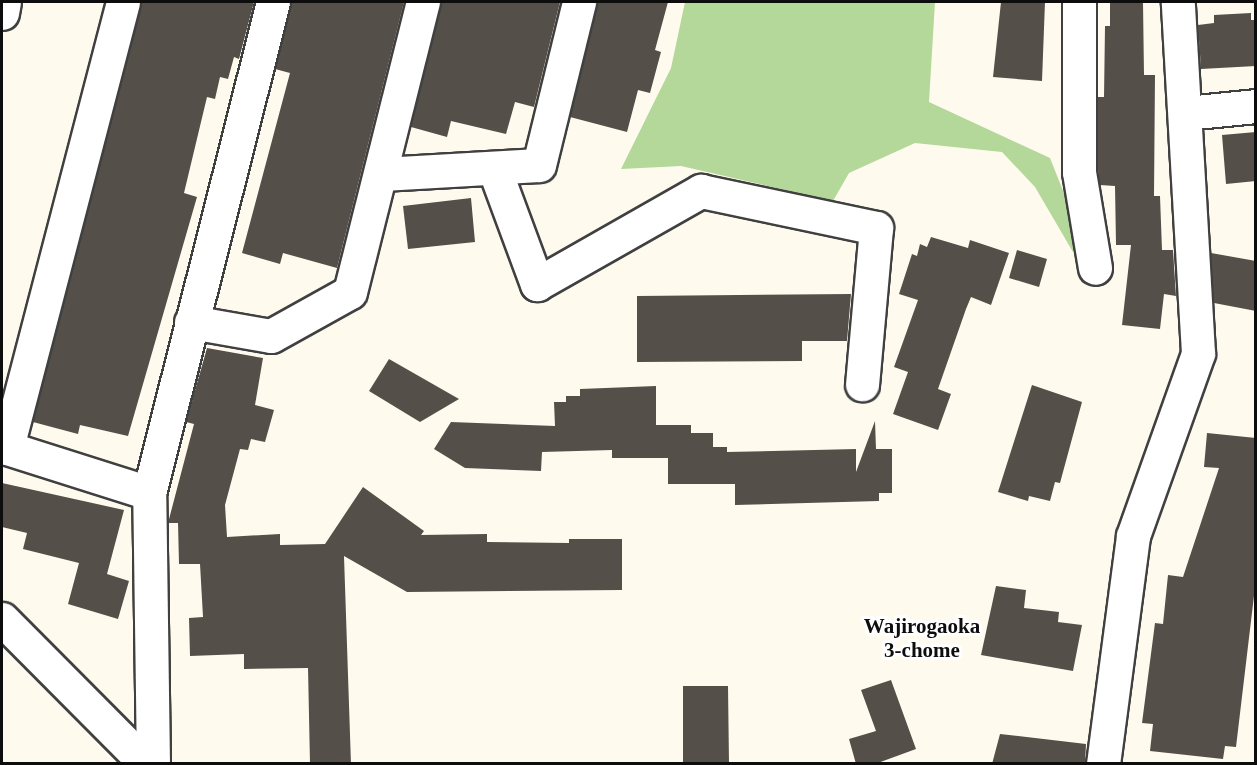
<!DOCTYPE html>
<html>
<head>
<meta charset="utf-8">
<style>
	body { margin:0 }
	#map { position:relative; width:1257px; height:765px; overflow:hidden; background:#fefbee; font-family:"Times New Roman",serif }
	div>[style] { position:absolute }
	[style*='--x'] { left:calc(var(--x)*1px); top:calc(var(--y)*1px); width:calc(var(--w)*1px); rotate:calc(var(--a)*1deg) }
	.forest>* { inset:0; background:#b4d79a }
	.building>* { inset:0; background:#554f4a }
	.roads { filter:drop-shadow(2px 0 #404040) drop-shadow(-2px 0 #404040) drop-shadow(0 2px #404040) drop-shadow(0 -2px #404040) }
	.minor>* { height:33px; margin:-16.5px; padding:0 16.5px; transform-origin:16.5px; border-radius:16.5px; background:#fff }
	.tertiary>* { height:33px; margin:-16.5px; padding:0 16.5px; transform-origin:16.5px; border-radius:16.5px; background:#fff }
	span { translate:-50% -50%; white-space:nowrap; text-align:center; line-height:1.15; -webkit-text-stroke:6px #fff; paint-order:stroke }
	.neighbourhood-label { font-size:21px; color:#0d0d0d; font-weight:700 }
	.frame { position:absolute; inset:0; border:3px solid #0d0d0d; pointer-events:none }
</style>
</head>
<body>
<div id="map">
	<div class="forest">
		<i style="clip-path:polygon(685px 2px,935px 2px,929px 102px,1050px 158px,1075px 221px,1073px 252px,1035px 187px,1002px 152px,915px 143px,849px 173px,833px 201px,681px 166px,621px 169px,671px 68px)"></i>
	</div>
	<div class="building">
		<i style="clip-path:polygon(141px 2px,254px 2px,239px 59px,234px 57px,228px 79px,220px 77px,215px 99px,207px 97px,184px 193px,197px 197px,128px 436px,80px 425px,78px 434px,33px 422px)"></i>
		<i style="clip-path:polygon(291px 2px,404px 2px,337px 268px,283px 253px,280px 264px,242px 253px,290px 73px,275px 69px)"></i>
		<i style="clip-path:polygon(441px 2px,560px 2px,534px 107px,515px 102px,506px 134px,451px 121px,447px 137px,411px 127px)"></i>
		<i style="clip-path:polygon(597px 2px,668px 2px,655px 50px,661px 52px,650px 93px,638px 90px,627px 132px,570px 117px)"></i>
		<i style="clip-path:polygon(1001px 2px,1045px 2px,1042px 81px,993px 77px)"></i>
		<i style="clip-path:polygon(1110px 2px,1143px 2px,1144px 75px,1155px 75px,1154px 196px,1160px 196px,1162px 250px,1173px 250px,1176px 296px,1164px 294px,1160px 329px,1122px 325px,1131px 245px,1116px 245px,1115px 186px,1100px 185px,1098px 170px,1098px 97px,1104px 97px,1105px 26px,1110px 26px)"></i>
		<i style="clip-path:polygon(1251px 13px,1251px 20px,1256px 20px,1256px 66px,1201px 69px,1198px 25px,1214px 23px,1214px 15px)"></i>
		<i style="clip-path:polygon(1256px 132px,1256px 181px,1226px 184px,1222px 135px)"></i>
		<i style="clip-path:polygon(471px 198px,475px 242px,408px 249px,403px 206px)"></i>
		<i style="clip-path:polygon(931px 237px,968px 248px,970px 240px,1009px 253px,991px 305px,971px 297px,966px 309px,938px 389px,951px 394px,938px 430px,893px 414px,908px 372px,894px 367px,918px 300px,899px 294px,912px 254px,917px 256px,920px 244px,927px 247px)"></i>
		<i style="clip-path:polygon(1017px 250px,1047px 259px,1039px 287px,1009px 278px)"></i>
		<i style="clip-path:polygon(1211px 253px,1256px 261px,1256px 311px,1214px 303px)"></i>
		<i style="clip-path:polygon(851px 294px,847px 341px,802px 341px,802px 361px,637px 362px,637px 296px)"></i>
		<i style="clip-path:polygon(207px 348px,263px 358px,255px 405px,274px 410px,265px 442px,251px 439px,248px 450px,240px 449px,225px 505px,227px 537px,280px 534px,280px 545px,325px 544px,363px 487px,424px 531px,421px 535px,487px 534px,487px 542px,569px 543px,569px 539px,622px 539px,622px 590px,407px 592px,344px 556px,351px 764px,310px 764px,308px 668px,244px 669px,244px 654px,190px 656px,189px 618px,203px 617px,200px 564px,179px 564px,178px 523px,168px 523px,194px 424px,186px 422px)"></i>
		<i style="clip-path:polygon(389px 359px,459px 399px,420px 422px,369px 391px)"></i>
		<i style="clip-path:polygon(1032px 385px,1082px 402px,1060px 483px,1055px 482px,1050px 501px,1029px 496px,1028px 501px,998px 492px)"></i>
		<i style="clip-path:polygon(656px 386px,656px 425px,691px 425px,691px 433px,713px 433px,713px 447px,727px 447px,727px 452px,856px 449px,856px 472px,875px 421px,876px 449px,892px 449px,892px 493px,879px 493px,879px 501px,735px 505px,735px 484px,668px 484px,668px 458px,612px 458px,612px 450px,542px 452px,541px 471px,465px 468px,434px 449px,451px 422px,555px 426px,554px 402px,566px 402px,566px 396px,580px 396px,580px 389px)"></i>
		<i style="clip-path:polygon(1207px 433px,1256px 438px,1256px 579px,1236px 747px,1225px 746px,1223px 759px,1150px 751px,1153px 724px,1142px 723px,1155px 623px,1163px 624px,1168px 575px,1183px 577px,1219px 468px,1204px 467px)"></i>
		<i style="clip-path:polygon(2px 483px,124px 510px,107px 574px,129px 581px,118px 619px,68px 604px,79px 563px,23px 549px,27px 533px,2px 527px)"></i>
		<i style="clip-path:polygon(996px 586px,1026px 590px,1024px 608px,1059px 612px,1058px 622px,1082px 625px,1073px 671px,981px 655px)"></i>
		<i style="clip-path:polygon(891px 680px,916px 749px,875px 764px,856px 764px,849px 739px,876px 731px,861px 690px)"></i>
		<i style="clip-path:polygon(683px 686px,728px 686px,729px 764px,683px 764px)"></i>
		<i style="clip-path:polygon(1000px 734px,1086px 744px,1085px 764px,992px 764px)"></i>
	</div>
	<div class="roads">
		<div class="minor">
			<i style="--x:123;--y:2;--w:461;--a:104.6"></i>
			<i style="--x:7;--y:448;--w:149;--a:17.6"></i>
			<i style="--x:1079;--y:2;--w:170;--a:90"></i>
			<i style="--x:1079;--y:172;--w:97;--a:80.5"></i>
			<i style="--x:1186;--y:113;--w:70;--a:-5.7"></i>
			<i style="--x:494;--y:168;--w:124;--a:69.7"></i>
			<i style="--x:537;--y:284;--w:189;--a:-29.6"></i>
			<i style="--x:701;--y:191;--w:179;--a:11.9"></i>
			<i style="--x:876;--y:228;--w:157;--a:95.1"></i>
			<i style="--x:382;--y:174;--w:157;--a:-3.3"></i>
			<i style="--x:539;--y:165;--w:168;--a:-76.2"></i>
			<i style="--x:191;--y:322;--w:81;--a:9.9"></i>
			<i style="--x:271;--y:336;--w:90;--a:-29.1"></i>
			<i style="--x:350;--y:292;--w:299;--a:-75.9"></i>
			<i style="--x:2;--y:619;--w:204;--a:45.2"></i>
			<i style="--x:153;--y:764;--w:271;--a:-90.8"></i>
			<i style="--x:149;--y:493;--w:506;--a:-75.83"></i>
			<i style="--x:1103;--y:764;--w:230;--a:-82.5"></i>
			<i style="--x:1133;--y:536;--w:194;--a:-70.4"></i>
			<i style="--x:1198;--y:353;--w:352;--a:-93.3"></i>
		</div>
		<div class="tertiary">
			<i style="--x:2;--y:13;--w:11;--a:-80"></i>
		</div>
	</div>
	<div class="neighbourhood-label">
		<span style="left:922px;top:638px">Wajirogaoka<br>3-chome</span>
	</div>
	<div class="frame"></div>
</div>
</body>
</html>
